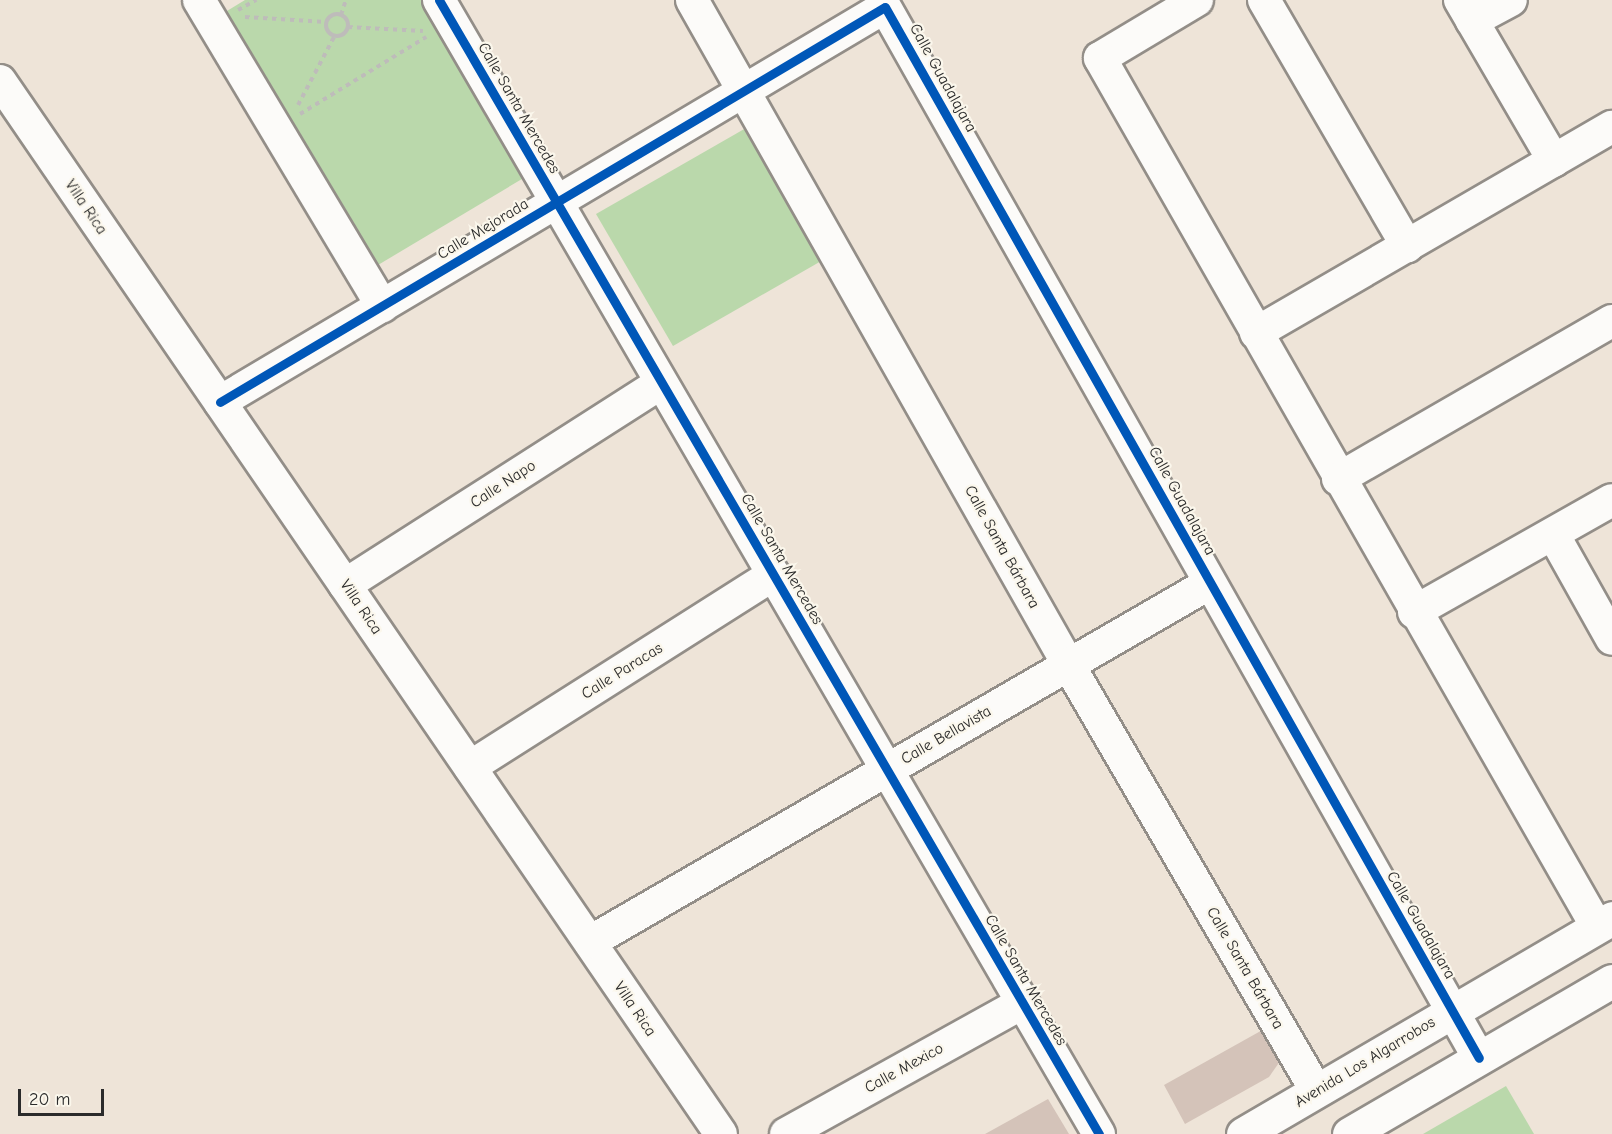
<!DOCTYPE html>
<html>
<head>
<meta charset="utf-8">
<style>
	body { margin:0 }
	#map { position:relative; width:1612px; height:1134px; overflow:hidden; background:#eee4d8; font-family:"Comic Neue",sans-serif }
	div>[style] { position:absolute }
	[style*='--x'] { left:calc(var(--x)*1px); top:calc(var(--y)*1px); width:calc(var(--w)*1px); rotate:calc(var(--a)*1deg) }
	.green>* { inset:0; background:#bad8ab }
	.building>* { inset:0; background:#d4c3b9 }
	.path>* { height:4px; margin-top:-2px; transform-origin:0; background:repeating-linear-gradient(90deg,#bebcba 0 4.5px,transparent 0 9px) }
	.path>.ring { margin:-2px; padding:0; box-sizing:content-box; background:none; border:4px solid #bebcba; border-radius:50% }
	.roads { filter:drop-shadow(2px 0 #938e88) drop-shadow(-2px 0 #938e88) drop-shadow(0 2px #938e88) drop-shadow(0 -2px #938e88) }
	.minor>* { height:32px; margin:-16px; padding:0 16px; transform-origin:16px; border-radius:16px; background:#fcfbf9 }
	.tertiary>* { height:33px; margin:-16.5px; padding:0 16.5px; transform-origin:16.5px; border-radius:16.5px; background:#fcfbf9 }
	.cycleway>* { height:9px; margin:-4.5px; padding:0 4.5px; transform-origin:4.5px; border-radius:4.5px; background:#0057b8 }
	span { translate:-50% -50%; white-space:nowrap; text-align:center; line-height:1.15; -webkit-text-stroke:4.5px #fbf7ec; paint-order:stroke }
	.street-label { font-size:16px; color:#2b2b2b }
	.scale { position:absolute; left:18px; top:1089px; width:86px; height:27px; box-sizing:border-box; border:3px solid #2b2b2b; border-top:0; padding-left:8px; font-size:18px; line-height:21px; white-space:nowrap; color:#2b2b2b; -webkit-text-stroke:4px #fbf7ec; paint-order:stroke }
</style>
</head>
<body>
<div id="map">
	<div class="green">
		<i style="clip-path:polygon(245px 0,423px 0,527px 176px,373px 268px,222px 14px)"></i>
		<i style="clip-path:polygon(746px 128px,823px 260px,673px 346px,596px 214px)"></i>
		<i style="clip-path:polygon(1506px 1086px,1534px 1134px,1423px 1134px)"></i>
	</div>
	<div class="building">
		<i style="clip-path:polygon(1266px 1028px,1283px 1057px,1269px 1077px,1185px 1124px,1164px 1085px)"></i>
		<i style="clip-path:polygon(1048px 1099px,1069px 1134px,985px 1134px)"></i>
	</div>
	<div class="path">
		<i style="--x:238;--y:10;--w:21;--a:-29"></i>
		<i class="ring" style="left:326px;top:14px;width:18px;height:18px"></i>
		<i style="--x:341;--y:15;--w:16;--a:-72"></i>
		<i style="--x:245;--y:17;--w:81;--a:3.5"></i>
		<i style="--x:348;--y:27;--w:75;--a:3.1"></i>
		<i style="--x:298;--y:105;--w:77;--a:-62.1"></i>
		<i style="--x:300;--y:114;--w:148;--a:-31.4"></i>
	</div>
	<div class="roads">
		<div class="minor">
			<i style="--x:199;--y:0;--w:357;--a:59.1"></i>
			<i style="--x:439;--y:0;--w:1312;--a:59.8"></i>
			<i style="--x:692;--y:0;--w:763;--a:60.48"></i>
			<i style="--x:1068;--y:664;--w:494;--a:59.8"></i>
			<i style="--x:1197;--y:0;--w:113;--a:149.1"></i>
			<i style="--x:1100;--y:58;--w:1001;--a:60.23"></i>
			<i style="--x:1264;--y:0;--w:285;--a:59.8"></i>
			<i style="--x:1460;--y:0;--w:186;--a:59.7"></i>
			<i style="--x:1472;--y:21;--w:44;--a:-28.3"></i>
			<i style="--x:0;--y:81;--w:1276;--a:55.6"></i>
			<i style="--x:1256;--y:333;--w:411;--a:-30.1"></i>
			<i style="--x:220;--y:402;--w:773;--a:-30.71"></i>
			<i style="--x:885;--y:7;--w:1207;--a:60.53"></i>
			<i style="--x:1338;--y:479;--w:316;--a:-30"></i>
			<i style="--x:1553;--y:534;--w:120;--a:60.7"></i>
			<i style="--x:345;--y:585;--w:375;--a:-32.6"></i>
			<i style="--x:1414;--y:612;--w:227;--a:-29.5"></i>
			<i style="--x:470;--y:767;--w:359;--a:-32.4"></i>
			<i style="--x:590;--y:942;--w:716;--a:-30.07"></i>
			<i style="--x:786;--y:1134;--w:270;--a:-29"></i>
		</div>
		<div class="tertiary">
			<i style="--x:1243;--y:1134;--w:428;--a:-30.3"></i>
			<i style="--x:1349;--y:1134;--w:304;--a:-30.2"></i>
		</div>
	</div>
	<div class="cycleway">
		<i style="--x:439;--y:0;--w:1312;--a:59.8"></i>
		<i style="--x:220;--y:402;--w:773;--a:-30.71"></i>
		<i style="--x:885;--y:7;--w:1207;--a:60.53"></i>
	</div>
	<div class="street-label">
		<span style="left:943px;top:78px;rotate:61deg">Calle Guadalajara</span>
		<span style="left:519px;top:108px;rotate:60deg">Calle Santa Mercedes</span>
		<span style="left:86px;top:207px;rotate:56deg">Villa Rica</span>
		<span style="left:483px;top:229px;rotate:-31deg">Calle Mejorada</span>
		<span style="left:503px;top:484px;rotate:-33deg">Calle Napo</span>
		<span style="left:1182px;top:501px;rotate:61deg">Calle Guadalajara</span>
		<span style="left:1002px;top:547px;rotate:61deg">Calle Santa Bárbara</span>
		<span style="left:782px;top:559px;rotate:60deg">Calle Santa Mercedes</span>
		<span style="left:361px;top:607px;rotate:56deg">Villa Rica</span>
		<span style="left:622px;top:671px;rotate:-32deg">Calle Paracas</span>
		<span style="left:946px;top:735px;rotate:-30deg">Calle Bellavista</span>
		<span style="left:1421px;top:925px;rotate:60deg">Calle Guadalajara</span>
		<span style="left:1245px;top:968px;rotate:60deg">Calle Santa Bárbara</span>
		<span style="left:1026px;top:980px;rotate:60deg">Calle Santa Mercedes</span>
		<span style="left:635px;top:1009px;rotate:56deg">Villa Rica</span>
		<span style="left:1365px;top:1062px;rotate:-31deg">Avenida Los Algarrobos</span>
		<span style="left:904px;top:1068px;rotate:-29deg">Calle Mexico</span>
	</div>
	<div class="scale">20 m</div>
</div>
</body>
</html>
